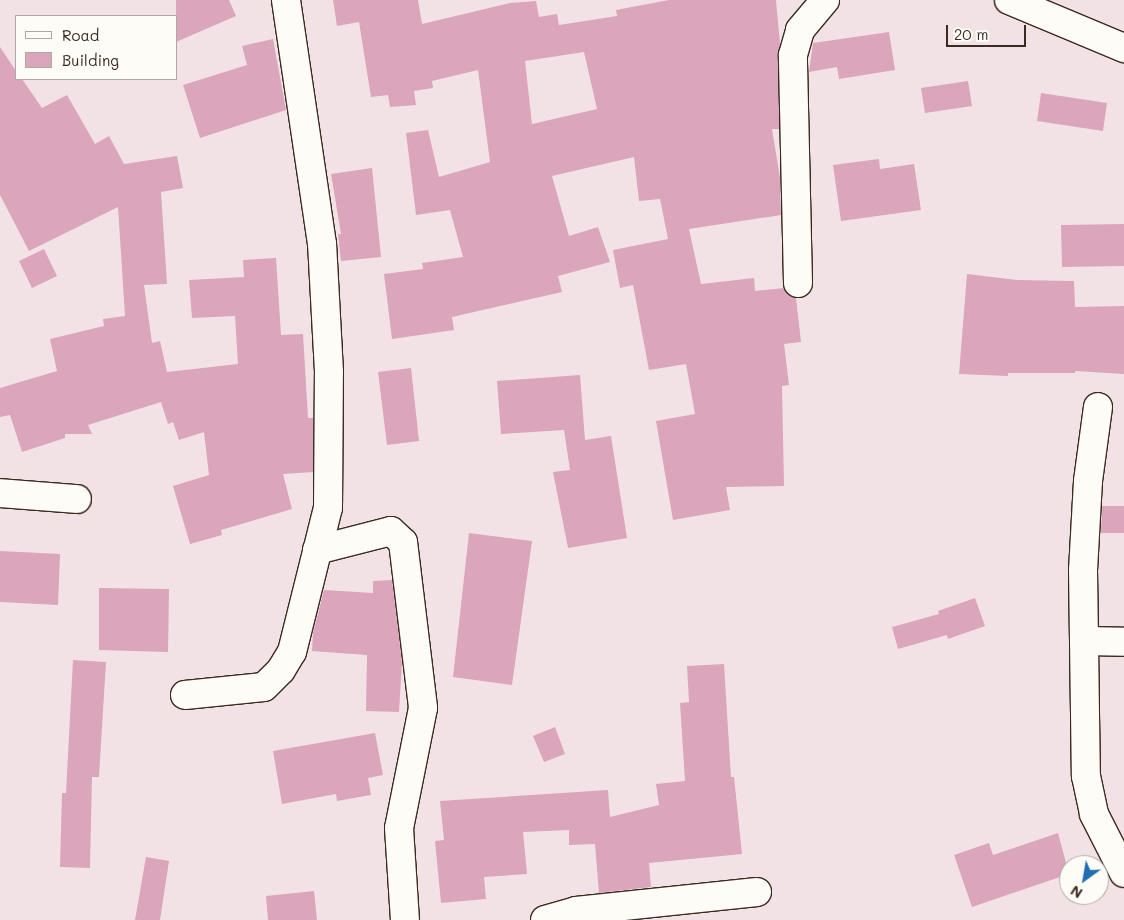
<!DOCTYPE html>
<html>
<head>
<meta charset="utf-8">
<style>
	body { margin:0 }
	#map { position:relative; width:1124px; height:920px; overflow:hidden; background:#f3e2e5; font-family:Mali,sans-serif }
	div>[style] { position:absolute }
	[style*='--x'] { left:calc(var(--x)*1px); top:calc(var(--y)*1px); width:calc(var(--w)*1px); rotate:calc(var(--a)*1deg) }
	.building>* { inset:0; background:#dba5bb }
	.roads { filter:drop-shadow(1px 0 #3b2a1e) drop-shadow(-1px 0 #3b2a1e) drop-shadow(0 1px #3b2a1e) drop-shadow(0 -1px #3b2a1e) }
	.minor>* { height:28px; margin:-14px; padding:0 14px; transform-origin:14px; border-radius:14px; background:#fdfcf7 }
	span { translate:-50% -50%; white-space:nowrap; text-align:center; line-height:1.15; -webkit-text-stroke:4px #fdfcf7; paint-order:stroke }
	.legend { position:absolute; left:15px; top:15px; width:162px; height:65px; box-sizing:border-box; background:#fdfcf7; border:1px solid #afa8a0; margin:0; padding:6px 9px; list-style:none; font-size:15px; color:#3b2a1e }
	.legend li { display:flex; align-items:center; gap:10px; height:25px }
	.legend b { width:25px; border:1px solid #afa8a0 }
	.north { position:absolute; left:1059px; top:855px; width:50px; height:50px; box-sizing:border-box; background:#fdfcf7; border:1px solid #afa8a0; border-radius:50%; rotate:212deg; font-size:14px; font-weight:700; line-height:20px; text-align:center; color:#3b2a1e }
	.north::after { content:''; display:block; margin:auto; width:18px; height:22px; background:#1f6fb2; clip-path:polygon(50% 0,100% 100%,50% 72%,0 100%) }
	.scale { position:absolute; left:946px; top:25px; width:80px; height:22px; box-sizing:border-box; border:2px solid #3b2a1e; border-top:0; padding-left:6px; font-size:15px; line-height:18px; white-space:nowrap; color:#3b2a1e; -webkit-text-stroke:4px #fdfcf7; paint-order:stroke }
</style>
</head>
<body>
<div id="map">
	<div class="building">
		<i style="clip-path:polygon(176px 0,229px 0,236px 16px,176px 42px)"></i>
		<i style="clip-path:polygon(evenodd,333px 0,418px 0,422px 24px,510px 3px,536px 1px,539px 17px,557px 14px,559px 25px,617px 16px,616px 10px,669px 0,776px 0,780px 44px,779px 129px,772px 129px,780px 178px,781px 215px,689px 229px,701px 284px,754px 278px,755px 291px,784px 288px,796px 298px,801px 342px,784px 344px,789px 385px,782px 386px,784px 486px,726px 487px,730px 510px,673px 520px,656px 421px,695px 414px,686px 364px,649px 370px,633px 285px,620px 288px,613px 250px,668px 239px,660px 199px,639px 201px,634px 157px,552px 176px,569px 236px,598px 227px,610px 262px,558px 276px,562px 292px,452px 317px,454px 330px,392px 339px,384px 274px,423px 269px,422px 263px,463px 257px,450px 210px,416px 215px,406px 133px,428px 130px,439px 177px,490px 162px,478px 70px,432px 81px,433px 88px,414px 91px,416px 105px,390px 107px,388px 95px,371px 97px,359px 22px,337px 26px,333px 0,584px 52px,597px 109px,532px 124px,525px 61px,584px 52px)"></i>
		<i style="clip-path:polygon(889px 32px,895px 70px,839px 79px,837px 67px,809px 72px,813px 43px)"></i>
		<i style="clip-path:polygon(273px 39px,286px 110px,200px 138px,183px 85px,247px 65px,242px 46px)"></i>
		<i style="clip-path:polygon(0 47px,16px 71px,16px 79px,22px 79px,42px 108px,67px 95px,95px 144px,109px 136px,124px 164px,177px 156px,183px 188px,161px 192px,167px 284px,144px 285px,152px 343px,160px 341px,167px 372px,238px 364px,235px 316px,192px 318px,189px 280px,244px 277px,243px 260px,276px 258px,281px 335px,303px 334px,308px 418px,313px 418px,313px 472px,283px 474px,292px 509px,221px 530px,222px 535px,190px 544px,173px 486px,209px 475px,204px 432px,179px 440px,173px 422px,168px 424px,161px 402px,88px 425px,92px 434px,65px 434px,65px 438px,22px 452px,10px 415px,0 417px,0 388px,57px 371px,50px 339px,104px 326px,103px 319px,125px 316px,118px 207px,29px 251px,0 195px)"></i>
		<i style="clip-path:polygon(968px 81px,972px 106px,925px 113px,921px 88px)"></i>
		<i style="clip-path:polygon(1041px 93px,1107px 103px,1103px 131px,1037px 121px)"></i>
		<i style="clip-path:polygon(879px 159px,880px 169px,914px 164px,921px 210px,841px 221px,833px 165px)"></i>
		<i style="clip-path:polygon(372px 168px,381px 257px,341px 261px,338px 234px,341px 234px,331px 174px)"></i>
		<i style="clip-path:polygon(1124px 224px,1124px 266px,1062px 267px,1061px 225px)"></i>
		<i style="clip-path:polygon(44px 249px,57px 276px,32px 288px,19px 261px)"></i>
		<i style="clip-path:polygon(967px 274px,1017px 280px,1074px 281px,1075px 307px,1124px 306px,1124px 374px,1075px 371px,1075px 373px,1008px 373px,1008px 376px,959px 374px)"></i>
		<i style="clip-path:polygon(411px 368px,419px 441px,387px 445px,378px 372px)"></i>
		<i style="clip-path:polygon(580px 375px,585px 440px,611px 436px,627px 538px,568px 548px,553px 472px,570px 470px,564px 430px,501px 434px,497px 381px)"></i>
		<i style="clip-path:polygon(1102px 506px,1124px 506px,1124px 533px,1101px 533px)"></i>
		<i style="clip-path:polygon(469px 533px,532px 541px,512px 685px,453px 677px)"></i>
		<i style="clip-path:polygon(0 551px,60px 554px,58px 605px,0 602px)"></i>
		<i style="clip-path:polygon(392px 580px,402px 662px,399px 712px,366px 711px,367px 655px,312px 651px,313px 633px,324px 590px,373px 593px,373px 581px)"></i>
		<i style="clip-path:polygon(99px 588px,169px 589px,168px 652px,99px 650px)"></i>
		<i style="clip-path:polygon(975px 598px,985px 626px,948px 639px,947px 635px,898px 649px,892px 627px,939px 614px,938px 611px)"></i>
		<i style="clip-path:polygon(73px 660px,106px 662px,99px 777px,92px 777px,90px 868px,60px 867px,62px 793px,66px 793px)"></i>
		<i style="clip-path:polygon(724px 664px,731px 777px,734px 777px,742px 854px,649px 863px,651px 887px,599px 893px,595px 844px,569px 845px,569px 830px,523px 832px,527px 874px,484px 877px,486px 899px,441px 903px,435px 841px,444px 840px,440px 801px,608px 790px,610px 817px,659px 805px,656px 784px,685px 781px,680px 703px,689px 702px,687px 666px)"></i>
		<i style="clip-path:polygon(555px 727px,565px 754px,544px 762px,533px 736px)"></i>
		<i style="clip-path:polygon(375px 733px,383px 775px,368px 778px,371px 795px,337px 801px,336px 794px,282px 804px,273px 751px)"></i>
		<i style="clip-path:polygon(1058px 833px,1069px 874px,972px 907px,954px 855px,989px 843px,993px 855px)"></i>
		<i style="clip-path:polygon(146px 857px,169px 861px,160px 920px,135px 920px)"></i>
		<i style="clip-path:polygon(314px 891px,317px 920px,268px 920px,266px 896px)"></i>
	</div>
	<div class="roads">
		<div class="minor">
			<i style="--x:1009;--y:0;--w:125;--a:22.7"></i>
			<i style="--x:798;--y:283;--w:228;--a:-91.3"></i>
			<i style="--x:793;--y:55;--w:26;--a:-74"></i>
			<i style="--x:800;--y:30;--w:39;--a:-50"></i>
			<i style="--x:1098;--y:407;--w:75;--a:97.7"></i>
			<i style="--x:1088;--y:481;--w:89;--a:93.2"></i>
			<i style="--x:1083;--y:570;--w:206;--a:89.2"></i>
			<i style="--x:1086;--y:776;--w:39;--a:78"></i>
			<i style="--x:1094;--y:814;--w:66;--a:63"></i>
			<i style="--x:0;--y:493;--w:77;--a:4.5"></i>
			<i style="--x:317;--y:550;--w:76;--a:-14.4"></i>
			<i style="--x:391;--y:531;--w:16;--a:43"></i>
			<i style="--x:403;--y:542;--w:167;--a:83.1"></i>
			<i style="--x:423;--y:708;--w:122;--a:101.3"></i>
			<i style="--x:399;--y:828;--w:92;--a:86.3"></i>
			<i style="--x:1085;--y:641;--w:39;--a:1"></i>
			<i style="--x:185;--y:695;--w:79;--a:-5.8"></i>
			<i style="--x:264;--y:687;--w:24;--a:-45"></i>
			<i style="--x:281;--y:670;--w:21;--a:-59"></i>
			<i style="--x:292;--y:652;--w:148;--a:-76"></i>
			<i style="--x:328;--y:508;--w:136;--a:-89.6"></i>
			<i style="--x:329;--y:372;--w:128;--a:-93.1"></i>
			<i style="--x:322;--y:244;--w:247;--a:-98.4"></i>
			<i style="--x:545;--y:920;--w:32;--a:-16"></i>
			<i style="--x:576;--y:911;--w:182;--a:-6"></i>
		</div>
	</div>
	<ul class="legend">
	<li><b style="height:6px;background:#fdfcf7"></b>Road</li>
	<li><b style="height:14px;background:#dba5bb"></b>Building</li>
	</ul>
	<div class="north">N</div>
	<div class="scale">20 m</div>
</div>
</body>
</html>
